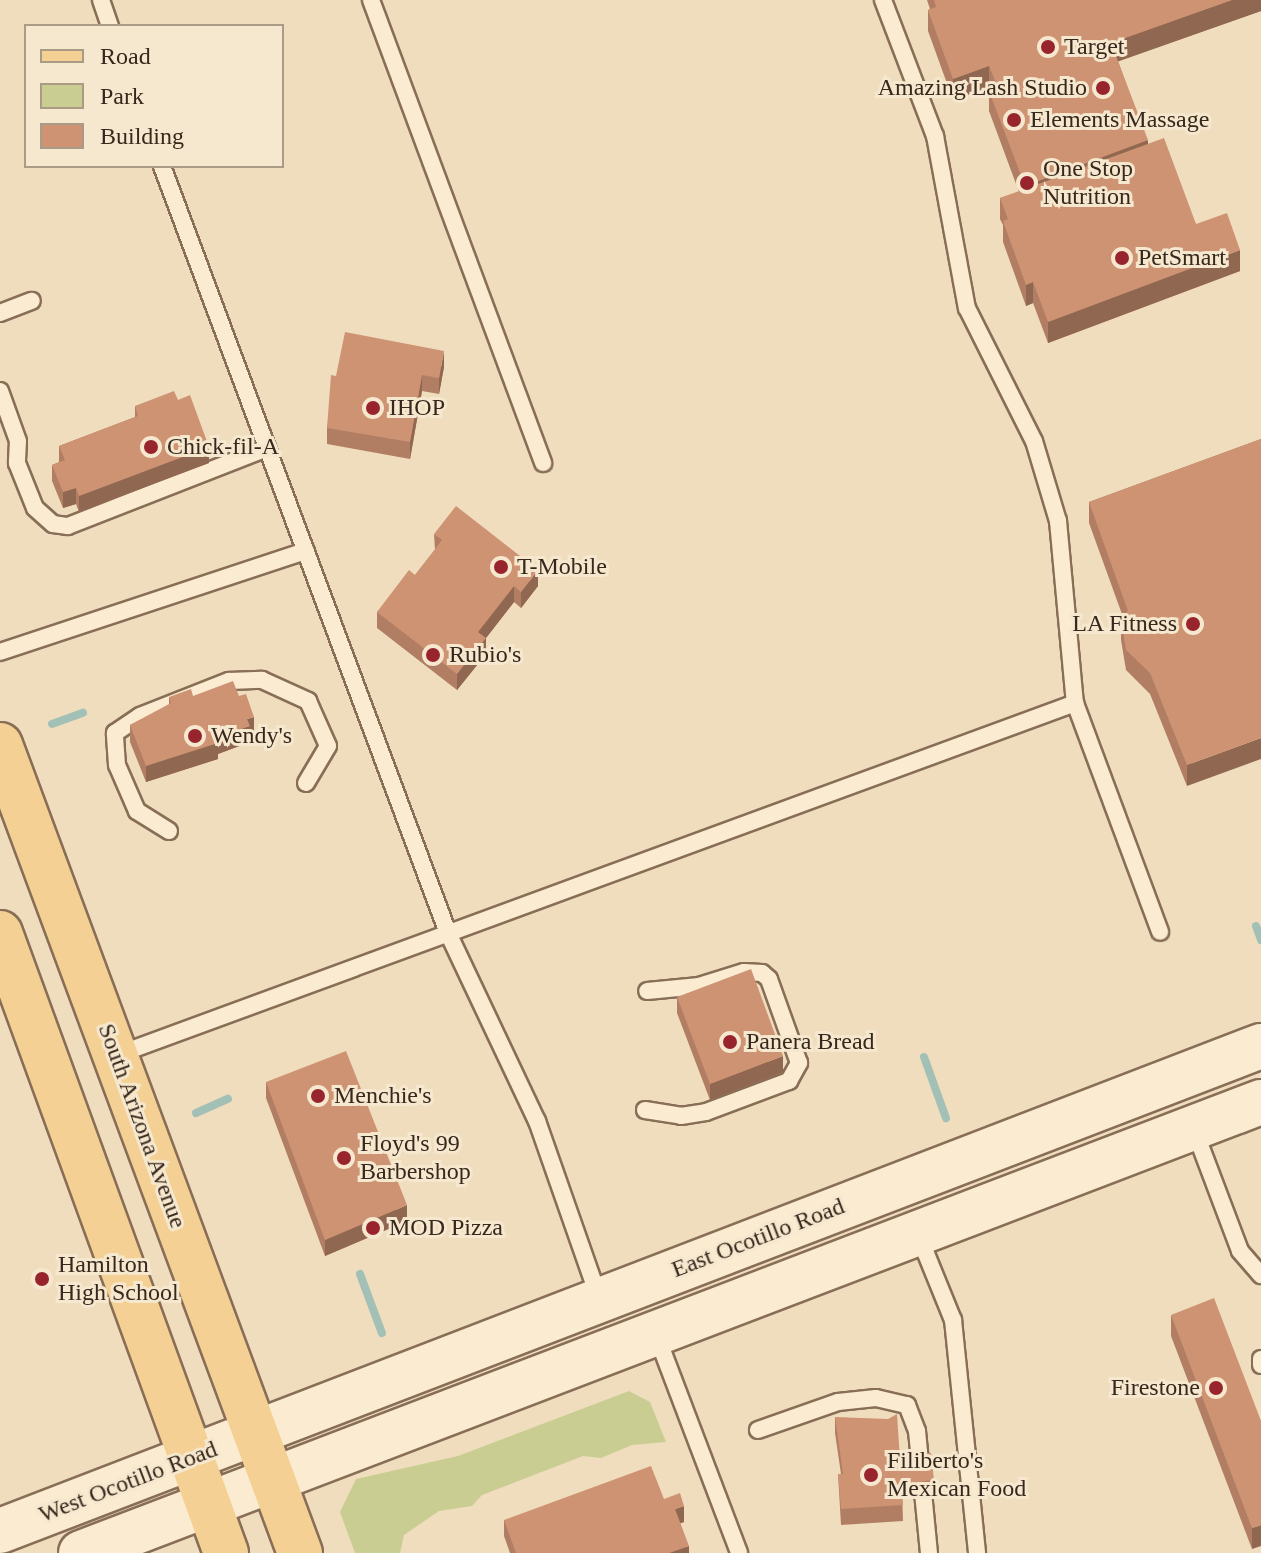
<!DOCTYPE html>
<html>
<head>
<meta charset="utf-8">
<style>
	body { margin:0 }
	#map { position:relative; width:1261px; height:1553px; overflow:hidden; background:#efddbe; font-family:"Times New Roman",serif }
	div>[style] { position:absolute }
	[style*='--x'] { left:calc(var(--x)*1px); top:calc(var(--y)*1px); width:calc(var(--w)*1px); rotate:calc(var(--a)*1deg) }
	.green>* { inset:0; background:#cacd92 }
	.stream>* { height:8px; margin:-4px; padding:0 4px; transform-origin:4px; border-radius:4px; background:#a2c0b5 }
	.roads { filter:drop-shadow(2px 0 #886e56) drop-shadow(-2px 0 #886e56) drop-shadow(0 2px #886e56) drop-shadow(0 -2px #886e56) }
	.service>* { height:16px; margin:-8px; padding:0 8px; transform-origin:8px; border-radius:8px; background:#faebd1 }
	.secondary>* { height:44px; margin:-22px; padding:0 22px; transform-origin:22px; border-radius:22px; background:#faebd1 }
	.primary>* { height:44px; margin:-22px; padding:0 22px; transform-origin:22px; border-radius:22px; background:#f4d094 }
	.wall>* { inset:0; background:#b17e63 }
	.shaded-wall>* { inset:0; background:#906750 }
	.building>* { inset:0; background:#ce9373 }
	.dots>* { width:22px; height:22px; translate:-50% -50%; box-sizing:border-box; border:4px solid #f6e8ce; border-radius:50% }
	span { translate:-50% -50%; white-space:nowrap; text-align:center; line-height:1.15; -webkit-text-stroke:6px #f6e8ce; paint-order:stroke }
	.poi-label { font-size:24px; color:#37271c }
	.left { translate:0 -50%; text-align:left }
	.right { translate:-100% -50%; text-align:right }
	.street-label { font-size:24px; color:#37271c }
	.legend { position:absolute; left:24px; top:24px; width:260px; height:144px; box-sizing:border-box; background:#f6e8ce; border:2px solid #aa9b87; margin:0; padding:10px 14px; list-style:none; font-size:24px; color:#37271c }
	.legend li { display:flex; align-items:center; gap:16px; height:40px }
	.legend b { width:40px; border:2px solid #aa9b87 }
</style>
</head>
<body>
<div id="map">
	<div class="green">
		<i style="clip-path:polygon(629px 1391px,650px 1402px,666px 1442px,632px 1445px,601px 1458px,583px 1456px,482px 1495px,472px 1506px,439px 1511px,404px 1535px,400px 1553px,355px 1553px,340px 1512px,356px 1479px,458px 1456px)"></i>
	</div>
	<div class="stream">
		<i style="--x:52;--y:724;--w:33;--a:-20"></i>
		<i style="--x:1256;--y:926;--w:15;--a:70"></i>
		<i style="--x:924;--y:1057;--w:65;--a:70.2"></i>
		<i style="--x:196;--y:1113;--w:35;--a:-24"></i>
		<i style="--x:360;--y:1274;--w:63;--a:69.6"></i>
	</div>
	<div class="roads">
		<div class="service">
			<i style="--x:101;--y:0;--w:28;--a:71"></i>
			<i style="--x:371;--y:0;--w:494;--a:69.6"></i>
			<i style="--x:883;--y:0;--w:146;--a:69.1"></i>
			<i style="--x:935;--y:136;--w:175;--a:79.5"></i>
			<i style="--x:967;--y:308;--w:149;--a:63.3"></i>
			<i style="--x:1034;--y:441;--w:84;--a:73.3"></i>
			<i style="--x:1058;--y:521;--w:183;--a:84.7"></i>
			<i style="--x:1075;--y:703;--w:244;--a:69.6"></i>
			<i style="--x:162;--y:166;--w:819;--a:69.55"></i>
			<i style="--x:448;--y:933;--w:208;--a:64.7"></i>
			<i style="--x:537;--y:1121;--w:188;--a:70.7"></i>
			<i style="--x:0;--y:313;--w:34;--a:-21"></i>
			<i style="--x:0;--y:391;--w:53;--a:70.2"></i>
			<i style="--x:18;--y:441;--w:22;--a:93"></i>
			<i style="--x:17;--y:463;--w:48;--a:68.2"></i>
			<i style="--x:35;--y:508;--w:24;--a:42"></i>
			<i style="--x:53;--y:524;--w:15;--a:8"></i>
			<i style="--x:68;--y:526;--w:214;--a:-21.4"></i>
			<i style="--x:0;--y:652;--w:322;--a:-18.3"></i>
			<i style="--x:169;--y:831;--w:38;--a:-148"></i>
			<i style="--x:137;--y:811;--w:50;--a:-113.5"></i>
			<i style="--x:117;--y:765;--w:32;--a:-94"></i>
			<i style="--x:115;--y:733;--w:30;--a:-34"></i>
			<i style="--x:140;--y:716;--w:96;--a:-21.5"></i>
			<i style="--x:229;--y:681;--w:33;--a:-2"></i>
			<i style="--x:262;--y:680;--w:51;--a:24.5"></i>
			<i style="--x:308;--y:701;--w:49;--a:66"></i>
			<i style="--x:328;--y:746;--w:43;--a:120.7"></i>
			<i style="--x:117;--y:1055;--w:1021;--a:-20.17"></i>
			<i style="--x:645;--y:1110;--w:36;--a:9"></i>
			<i style="--x:681;--y:1116;--w:25;--a:-9"></i>
			<i style="--x:706;--y:1112;--w:89;--a:-20.5"></i>
			<i style="--x:789;--y:1081;--w:21;--a:-61"></i>
			<i style="--x:799;--y:1063;--w:89;--a:-109.7"></i>
			<i style="--x:769;--y:979;--w:9;--a:-139"></i>
			<i style="--x:762;--y:973;--w:18;--a:-177"></i>
			<i style="--x:744;--y:972;--w:47;--a:162.7"></i>
			<i style="--x:699;--y:986;--w:52;--a:174.5"></i>
			<i style="--x:1194;--y:1129;--w:130;--a:69.3"></i>
			<i style="--x:1240;--y:1251;--w:32;--a:49"></i>
			<i style="--x:918;--y:1234;--w:93;--a:67.9"></i>
			<i style="--x:953;--y:1320;--w:234;--a:84.1"></i>
			<i style="--x:656;--y:1334;--w:234;--a:69.2"></i>
			<i style="--x:1261;--y:1359;--w:6;--a:90"></i>
			<i style="--x:758;--y:1430;--w:85;--a:-19.3"></i>
			<i style="--x:838;--y:1402;--w:38;--a:-6"></i>
			<i style="--x:876;--y:1398;--w:32;--a:13"></i>
			<i style="--x:907;--y:1405;--w:28;--a:69"></i>
			<i style="--x:917;--y:1431;--w:123;--a:84.4"></i>
		</div>
		<div class="secondary">
			<i style="--x:0;--y:1531;--w:1351;--a:-21.04"></i>
			<i style="--x:81;--y:1553;--w:1263;--a:-20.92"></i>
		</div>
		<div class="primary">
			<i style="--x:0;--y:745;--w:862;--a:69.63"></i>
			<i style="--x:0;--y:933;--w:660;--a:69.97"></i>
		</div>
	</div>
	<div class="wall">
		<i style="clip-path:polygon(927px 0,1261px 0,1261px 11px,1118px 61px,1148px 144px,1196px 224px,1240px 271px,1048px 343px,1033px 303px,1026px 306px,1003px 242px,1003px 225px,1000px 219px,1000px 198px,1019px 192px,989px 111px,989px 91px,990px 90px,989px 87px,953px 100px,928px 31px,928px 10px,930px 9px)"></i>
		<i style="clip-path:polygon(444px 367px,439px 394px,422px 391px,410px 459px,327px 444px,327px 428px,336px 376px)"></i>
		<i style="clip-path:polygon(178px 400px,209px 463px,79px 512px,76px 504px,63px 508px,52px 481px,52px 465px,59px 462px,59px 446px,135px 417px,135px 406px)"></i>
		<i style="clip-path:polygon(1261px 439px,1187px 786px,1150px 694px,1126px 670px,1121px 640px,1121px 619px,1123px 617px,1089px 523px,1089px 502px)"></i>
		<i style="clip-path:polygon(434px 534px,538px 586px,521px 608px,514px 602px,486px 638px,486px 654px,457px 690px,377px 628px,377px 612px,415px 575px,435px 550px)"></i>
		<i style="clip-path:polygon(193px 696px,254px 733px,250px 734px,250px 742px,218px 754px,218px 759px,146px 782px,130px 742px,130px 725px,169px 705px,169px 697px)"></i>
		<i style="clip-path:polygon(677px 997px,783px 1072px,710px 1100px,677px 1013px)"></i>
		<i style="clip-path:polygon(266px 1082px,407px 1221px,325px 1256px,266px 1098px)"></i>
		<i style="clip-path:polygon(1171px 1315px,1261px 1421px,1252px 1549px,1171px 1336px)"></i>
		<i style="clip-path:polygon(835px 1417px,900px 1456px,934px 1480px,934px 1486px,902px 1489px,903px 1521px,841px 1525px,838px 1474px,841px 1474px,835px 1433px)"></i>
		<i style="clip-path:polygon(504px 1520px,684px 1522px,680px 1523px,689px 1553px,510px 1553px,504px 1536px)"></i>
	</div>
	<div class="shaded-wall">
		<i style="clip-path:polygon(1232px 0,1261px 0,1261px 11px,1111px 64px,1111px 43px)"></i>
		<i style="clip-path:polygon(989px 66px,989px 87px,953px 100px,953px 79px)"></i>
		<i style="clip-path:polygon(1148px 140px,1148px 161px,1025px 207px,1025px 186px)"></i>
		<i style="clip-path:polygon(1240px 250px,1240px 271px,1048px 343px,1048px 322px)"></i>
		<i style="clip-path:polygon(1033px 282px,1033px 303px,1026px 306px,1026px 285px)"></i>
		<i style="clip-path:polygon(444px 351px,444px 367px,439px 394px,439px 378px)"></i>
		<i style="clip-path:polygon(422px 375px,422px 391px,410px 459px,410px 442px)"></i>
		<i style="clip-path:polygon(209px 447px,209px 463px,79px 512px,79px 496px)"></i>
		<i style="clip-path:polygon(76px 488px,76px 504px,63px 508px,63px 492px)"></i>
		<i style="clip-path:polygon(538px 570px,538px 586px,521px 608px,521px 592px)"></i>
		<i style="clip-path:polygon(514px 586px,514px 602px,486px 638px,486px 654px,457px 690px,457px 674px,478px 632px)"></i>
		<i style="clip-path:polygon(254px 717px,254px 733px,250px 734px,250px 742px,218px 754px,218px 759px,146px 782px,146px 766px,216px 738px,247px 719px)"></i>
		<i style="clip-path:polygon(1261px 738px,1261px 759px,1187px 786px,1187px 765px)"></i>
		<i style="clip-path:polygon(783px 1056px,783px 1072px,710px 1100px,710px 1084px)"></i>
		<i style="clip-path:polygon(407px 1205px,407px 1221px,325px 1256px,325px 1240px)"></i>
		<i style="clip-path:polygon(684px 1506px,684px 1522px,675px 1525px,675px 1509px)"></i>
		<i style="clip-path:polygon(1261px 1525px,1261px 1546px,1252px 1549px,1252px 1528px)"></i>
		<i style="clip-path:polygon(689px 1546px,689px 1553px,669px 1553px)"></i>
	</div>
	<div class="building">
		<i style="clip-path:polygon(934px 0,1232px 0,1111px 43px,1148px 140px,1025px 186px,989px 91px,998px 88px,989px 66px,953px 79px,928px 10px,936px 7px)"></i>
		<i style="clip-path:polygon(1164px 138px,1196px 224px,1227px 213px,1240px 250px,1048px 322px,1033px 282px,1026px 285px,1003px 221px,1008px 219px,1000px 198px)"></i>
		<i style="clip-path:polygon(345px 332px,444px 351px,439px 378px,422px 375px,410px 442px,327px 428px,331px 375px,336px 376px)"></i>
		<i style="clip-path:polygon(174px 391px,178px 400px,190px 395px,209px 447px,79px 496px,76px 488px,63px 492px,52px 465px,65px 460px,59px 446px,138px 416px,135px 406px)"></i>
		<i style="clip-path:polygon(1261px 439px,1261px 738px,1187px 765px,1150px 673px,1126px 650px,1121px 619px,1128px 611px,1089px 502px)"></i>
		<i style="clip-path:polygon(456px 506px,538px 570px,521px 592px,514px 586px,478px 632px,486px 638px,457px 674px,377px 612px,409px 570px,415px 575px,442px 540px,434px 534px)"></i>
		<i style="clip-path:polygon(233px 681px,239px 696px,246px 694px,254px 717px,247px 719px,250px 726px,216px 738px,218px 743px,146px 766px,130px 725px,171px 703px,169px 697px,191px 689px,193px 696px)"></i>
		<i style="clip-path:polygon(751px 969px,783px 1056px,710px 1084px,677px 997px)"></i>
		<i style="clip-path:polygon(346px 1051px,407px 1205px,325px 1240px,266px 1082px)"></i>
		<i style="clip-path:polygon(1214px 1298px,1261px 1421px,1261px 1525px,1252px 1528px,1171px 1315px)"></i>
		<i style="clip-path:polygon(897px 1414px,903px 1505px,841px 1509px,838px 1474px,843px 1474px,835px 1417px,888px 1419px)"></i>
		<i style="clip-path:polygon(931px 1453px,934px 1480px,902px 1484px,900px 1456px)"></i>
		<i style="clip-path:polygon(651px 1466px,664px 1499px,680px 1493px,684px 1506px,675px 1509px,689px 1546px,669px 1553px,516px 1553px,504px 1520px)"></i>
	</div>
	<div class="dots">
		<i style="left:1048px;top:47px;background:#98252d"></i>
		<i style="left:1103px;top:88px;background:#98252d"></i>
		<i style="left:1014px;top:120px;background:#98252d"></i>
		<i style="left:1027px;top:183px;background:#98252d"></i>
		<i style="left:1122px;top:258px;background:#98252d"></i>
		<i style="left:373px;top:408px;background:#98252d"></i>
		<i style="left:151px;top:447px;background:#98252d"></i>
		<i style="left:501px;top:567px;background:#98252d"></i>
		<i style="left:1193px;top:624px;background:#98252d"></i>
		<i style="left:433px;top:655px;background:#98252d"></i>
		<i style="left:195px;top:736px;background:#98252d"></i>
		<i style="left:730px;top:1042px;background:#98252d"></i>
		<i style="left:318px;top:1096px;background:#98252d"></i>
		<i style="left:344px;top:1158px;background:#98252d"></i>
		<i style="left:373px;top:1228px;background:#98252d"></i>
		<i style="left:42px;top:1279px;background:#98252d"></i>
		<i style="left:1216px;top:1388px;background:#98252d"></i>
		<i style="left:871px;top:1475px;background:#98252d"></i>
	</div>
	<div class="poi-label">
		<span class="left" style="left:1064px;top:47px">Target</span>
		<span class="right" style="left:1087px;top:88px">Amazing Lash Studio</span>
		<span class="left" style="left:1030px;top:120px">Elements Massage</span>
		<span class="left" style="left:1043px;top:183px">One Stop<br>Nutrition</span>
		<span class="left" style="left:1138px;top:258px">PetSmart</span>
		<span class="left" style="left:389px;top:408px">IHOP</span>
		<span class="left" style="left:167px;top:447px">Chick-fil-A</span>
		<span class="left" style="left:517px;top:567px">T-Mobile</span>
		<span class="right" style="left:1177px;top:624px">LA Fitness</span>
		<span class="left" style="left:449px;top:655px">Rubio's</span>
		<span class="left" style="left:211px;top:736px">Wendy's</span>
		<span class="left" style="left:746px;top:1042px">Panera Bread</span>
		<span class="left" style="left:334px;top:1096px">Menchie's</span>
		<span class="left" style="left:360px;top:1158px">Floyd's 99<br>Barbershop</span>
		<span class="left" style="left:389px;top:1228px">MOD Pizza</span>
		<span class="left" style="left:58px;top:1279px">Hamilton<br>High School</span>
		<span class="right" style="left:1200px;top:1388px">Firestone</span>
		<span class="left" style="left:887px;top:1475px">Filiberto's<br>Mexican Food</span>
	</div>
	<div class="street-label">
		<span style="left:142px;top:1126px;rotate:70deg">South Arizona Avenue</span>
		<span style="left:758px;top:1238px;rotate:-21deg">East Ocotillo Road</span>
		<span style="left:128px;top:1482px;rotate:-21deg">West Ocotillo Road</span>
	</div>
	<ul class="legend">
	<li><b style="height:10px;background:#f4d094"></b>Road</li>
	<li><b style="height:22px;background:#cacd92"></b>Park</li>
	<li><b style="height:22px;background:#ce9373"></b>Building</li>
	</ul>
</div>
</body>
</html>
